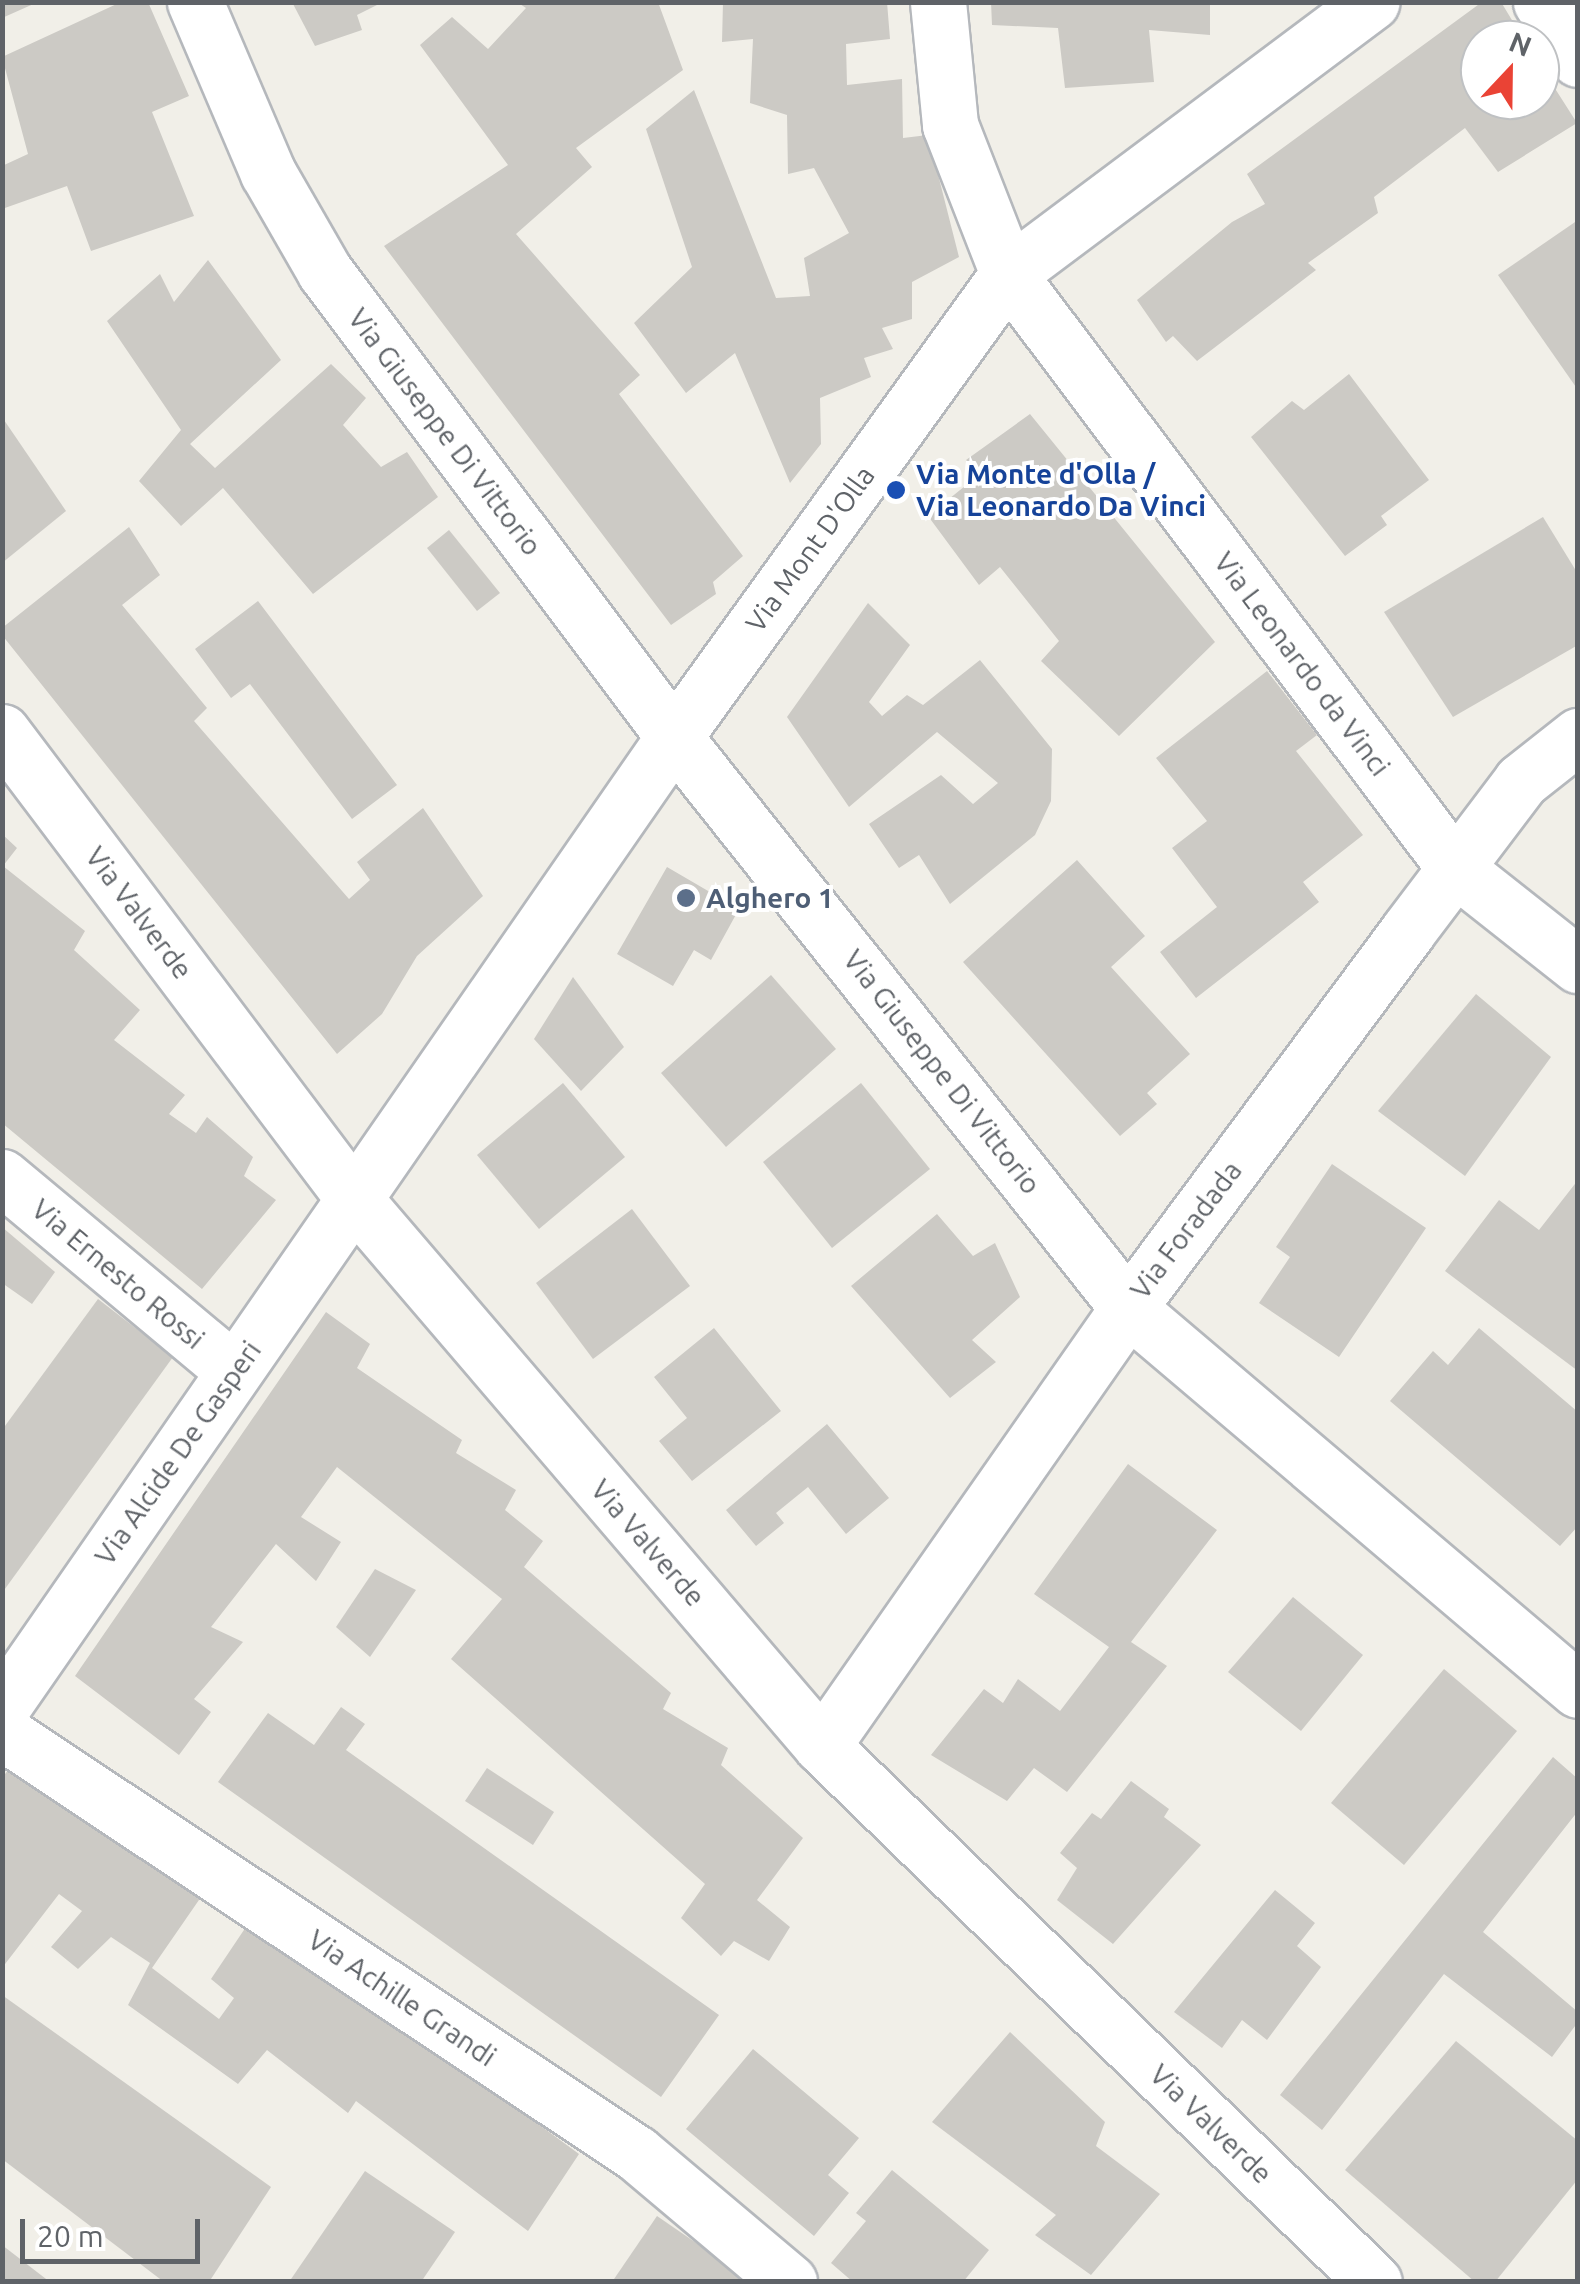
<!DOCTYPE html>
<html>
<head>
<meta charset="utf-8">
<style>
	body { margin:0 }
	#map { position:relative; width:1580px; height:2284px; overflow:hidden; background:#f1efe8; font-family:Ubuntu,sans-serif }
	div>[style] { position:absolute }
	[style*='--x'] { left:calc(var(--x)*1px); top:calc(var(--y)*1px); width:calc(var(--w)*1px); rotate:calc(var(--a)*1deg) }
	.building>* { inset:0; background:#cccac5 }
	.roads { filter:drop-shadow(2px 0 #b5b8bc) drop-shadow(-2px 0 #b5b8bc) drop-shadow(0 2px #b5b8bc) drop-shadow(0 -2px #b5b8bc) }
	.street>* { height:55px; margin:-27.5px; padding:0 27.5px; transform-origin:27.5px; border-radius:27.5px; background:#fff }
	.secondary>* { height:55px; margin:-27.5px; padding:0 27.5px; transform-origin:27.5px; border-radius:27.5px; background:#fff }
	.dots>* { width:28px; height:28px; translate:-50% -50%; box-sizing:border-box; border:5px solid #fff; border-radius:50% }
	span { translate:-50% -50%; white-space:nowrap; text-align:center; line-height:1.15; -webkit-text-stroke:8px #fff; paint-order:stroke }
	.street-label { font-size:28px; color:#5f6368 }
	.transit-label { font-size:28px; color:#164399; font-weight:700 }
	.left { translate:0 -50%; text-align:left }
	.service-label { font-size:28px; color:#4e5e75; font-weight:700 }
	.frame { position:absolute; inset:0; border:5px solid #5f6368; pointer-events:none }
	.north { position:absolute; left:1460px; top:20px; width:100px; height:100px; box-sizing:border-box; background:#fff; border:2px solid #bfc1c3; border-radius:50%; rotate:22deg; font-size:28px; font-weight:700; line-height:40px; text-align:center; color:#5f6368 }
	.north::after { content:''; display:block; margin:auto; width:35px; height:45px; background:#ea4335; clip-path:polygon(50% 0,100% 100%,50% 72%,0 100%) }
	.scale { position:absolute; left:20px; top:2219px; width:180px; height:45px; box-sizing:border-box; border:5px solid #5f6368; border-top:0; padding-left:12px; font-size:30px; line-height:35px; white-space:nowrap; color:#5f6368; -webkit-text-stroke:8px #fff; paint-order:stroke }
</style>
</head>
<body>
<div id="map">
	<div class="building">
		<i style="clip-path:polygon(2px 2px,38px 2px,2px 18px)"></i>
		<i style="clip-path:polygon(121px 2px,148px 2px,189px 96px,152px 112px,194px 216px,91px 251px,67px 186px,2px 209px,2px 166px,28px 154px,2px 57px)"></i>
		<i style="clip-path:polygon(292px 2px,383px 2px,357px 15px,362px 30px,315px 46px)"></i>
		<i style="clip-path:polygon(517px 2px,658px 2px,683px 70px,576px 148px,592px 167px,516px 234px,640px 375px,619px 394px,743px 556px,713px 582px,716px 594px,671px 625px,384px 246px,508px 165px,420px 45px,452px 17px,488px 49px,526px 8px)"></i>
		<i style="clip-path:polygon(723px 2px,887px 2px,890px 39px,846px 44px,847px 85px,902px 79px,903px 138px,928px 135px,959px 257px,912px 282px,912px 319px,882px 328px,893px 349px,864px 358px,871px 377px,820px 398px,821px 444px,790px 483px,735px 353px,686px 393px,634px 323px,692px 267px,646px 129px,694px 90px,776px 298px,810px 296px,804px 258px,849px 233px,814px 168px,788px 174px,787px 115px,750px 103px,753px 39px,722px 42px)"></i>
		<i style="clip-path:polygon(991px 2px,1210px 2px,1210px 35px,1149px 30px,1154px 82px,1065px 88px,1058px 28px,992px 25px)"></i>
		<i style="clip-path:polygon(1482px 2px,1501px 2px,1524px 40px,1480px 40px,1480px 100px,1540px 100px,1540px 65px,1577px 123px,1498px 172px,1465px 128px,1374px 197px,1378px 213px,1308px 263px,1316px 270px,1197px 361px,1173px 336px,1166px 342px,1137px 300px,1232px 222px,1265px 204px,1247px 174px)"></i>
		<i style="clip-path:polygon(1578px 220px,1578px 390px,1498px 275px)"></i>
		<i style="clip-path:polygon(208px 260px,281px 360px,190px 444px,215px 468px,331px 364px,366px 398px,343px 425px,381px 467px,407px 452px,438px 497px,313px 594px,223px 488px,181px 526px,139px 481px,181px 430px,107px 321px,160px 274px,174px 302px)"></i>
		<i style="clip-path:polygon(1349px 374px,1429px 480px,1381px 516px,1387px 525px,1345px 556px,1251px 437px,1292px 401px,1304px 410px)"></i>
		<i style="clip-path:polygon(1030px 414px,1215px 642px,1119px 736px,1041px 661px,1059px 641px,1000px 567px,979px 585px,928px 516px,981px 473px,966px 460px)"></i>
		<i style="clip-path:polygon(2px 417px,66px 511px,2px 563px)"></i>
		<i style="clip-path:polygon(1543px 517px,1578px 574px,1578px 645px,1453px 717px,1384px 612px)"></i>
		<i style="clip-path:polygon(129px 527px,160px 575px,122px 605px,207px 708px,194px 721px,349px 899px,370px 880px,357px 862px,423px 808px,483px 896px,417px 956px,382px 1014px,337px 1054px,2px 635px,2px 628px)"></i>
		<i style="clip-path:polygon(449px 530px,500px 593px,477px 611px,427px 548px)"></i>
		<i style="clip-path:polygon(258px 601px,397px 785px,352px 819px,250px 684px,231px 698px,195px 649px)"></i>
		<i style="clip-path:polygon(868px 603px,910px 645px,869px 702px,882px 716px,907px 695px,923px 705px,980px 660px,1052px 749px,1051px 801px,1035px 835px,950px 904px,919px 855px,899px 868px,869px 824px,941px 775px,973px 804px,998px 783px,937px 732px,849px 807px,787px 717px)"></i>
		<i style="clip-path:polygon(1267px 671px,1317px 735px,1296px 751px,1363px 835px,1303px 882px,1319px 902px,1196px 998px,1160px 952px,1217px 907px,1172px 848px,1207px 821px,1156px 758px)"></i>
		<i style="clip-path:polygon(2px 834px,17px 848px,3px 866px,85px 931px,74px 950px,140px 1010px,114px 1040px,185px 1095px,169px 1114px,196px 1133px,207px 1117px,253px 1157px,244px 1176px,276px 1200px,202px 1289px,2px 1123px)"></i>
		<i style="clip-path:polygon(1077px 860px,1145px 936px,1111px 967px,1190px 1054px,1147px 1093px,1157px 1104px,1120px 1136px,963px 962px)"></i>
		<i style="clip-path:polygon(667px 867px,739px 909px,711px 960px,694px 950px,673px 986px,617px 954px)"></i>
		<i style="clip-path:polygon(771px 975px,836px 1049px,726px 1147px,661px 1073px)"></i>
		<i style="clip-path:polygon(573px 977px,624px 1047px,581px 1091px,534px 1039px)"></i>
		<i style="clip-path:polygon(1476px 994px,1551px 1057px,1465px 1176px,1378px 1111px)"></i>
		<i style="clip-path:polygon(563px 1083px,625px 1157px,539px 1229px,477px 1155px)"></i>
		<i style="clip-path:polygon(861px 1083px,930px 1169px,832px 1248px,763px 1162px)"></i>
		<i style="clip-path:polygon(1332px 1164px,1426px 1228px,1339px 1357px,1259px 1303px,1290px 1257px,1276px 1247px)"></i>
		<i style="clip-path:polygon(1578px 1180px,1578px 1371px,1445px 1271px,1499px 1200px,1539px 1230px)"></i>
		<i style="clip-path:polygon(632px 1209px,690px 1286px,593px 1359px,536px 1283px)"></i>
		<i style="clip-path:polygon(937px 1214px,973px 1256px,995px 1243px,1020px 1297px,972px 1340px,996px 1362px,950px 1398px,851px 1286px)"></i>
		<i style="clip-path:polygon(2px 1227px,55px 1272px,32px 1304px,2px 1283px)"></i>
		<i style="clip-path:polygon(98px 1299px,173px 1357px,2px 1593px,2px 1430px)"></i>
		<i style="clip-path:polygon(326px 1312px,370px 1344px,357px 1368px,462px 1440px,456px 1453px,516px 1490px,505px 1510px,543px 1541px,524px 1567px,671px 1693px,663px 1709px,728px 1748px,721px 1765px,803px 1838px,757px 1900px,790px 1927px,769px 1961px,734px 1941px,721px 1956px,681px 1918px,705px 1884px,451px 1659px,502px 1599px,337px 1467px,301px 1517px,341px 1542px,316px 1581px,276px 1544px,211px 1627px,243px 1642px,194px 1699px,211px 1712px,179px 1755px,75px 1676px)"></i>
		<i style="clip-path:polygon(714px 1328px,781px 1411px,692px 1481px,659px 1441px,687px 1418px,654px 1377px)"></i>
		<i style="clip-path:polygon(1479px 1328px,1578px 1412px,1578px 1526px,1560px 1546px,1390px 1401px,1433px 1351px,1448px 1365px)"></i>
		<i style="clip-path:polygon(827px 1424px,889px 1498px,846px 1534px,808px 1487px,776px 1513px,784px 1523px,756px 1546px,726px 1510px)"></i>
		<i style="clip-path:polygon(1128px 1464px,1217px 1530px,1131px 1642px,1167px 1666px,1067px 1792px,1034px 1768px,1007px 1801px,931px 1755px,984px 1689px,1003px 1703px,1018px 1679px,1060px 1711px,1109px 1647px,1034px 1594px)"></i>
		<i style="clip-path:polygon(375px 1569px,416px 1590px,370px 1657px,336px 1627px)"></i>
		<i style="clip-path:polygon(1293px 1597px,1363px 1655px,1301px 1731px,1228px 1672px)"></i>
		<i style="clip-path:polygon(1444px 1669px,1517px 1731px,1404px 1865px,1331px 1803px)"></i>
		<i style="clip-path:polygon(341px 1707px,365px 1724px,346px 1750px,719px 2015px,661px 2097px,218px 1782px,268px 1713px,314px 1745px)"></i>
		<i style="clip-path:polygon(25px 1748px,210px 1884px,152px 1968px,219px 2019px,234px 1998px,211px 1979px,254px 1915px,579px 2154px,528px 2231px,356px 2101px,348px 2113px,267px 2050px,238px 2084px,128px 2005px,150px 1963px,111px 1937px,78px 1969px,51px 1947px,82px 1911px,59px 1894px,2px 1968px,2px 1778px)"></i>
		<i style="clip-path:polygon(1553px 1757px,1578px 1779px,1578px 1811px,1483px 1932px,1578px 2012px,1578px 2022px,1552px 2057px,1444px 1974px,1322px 2130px,1280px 2095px)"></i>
		<i style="clip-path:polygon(487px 1768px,554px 1812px,533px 1845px,465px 1801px)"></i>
		<i style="clip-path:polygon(1131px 1781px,1169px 1809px,1164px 1817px,1201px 1845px,1113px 1944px,1057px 1900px,1077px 1868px,1060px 1853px,1092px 1813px,1101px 1819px)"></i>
		<i style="clip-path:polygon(1275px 1890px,1315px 1923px,1297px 1946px,1321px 1967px,1267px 2040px,1242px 2020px,1222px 2048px,1174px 2012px)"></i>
		<i style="clip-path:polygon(2px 1995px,271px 2187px,209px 2282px,164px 2282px,2px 2159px)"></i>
		<i style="clip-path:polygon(1010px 2032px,1105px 2122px,1096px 2146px,1160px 2194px,1091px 2275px,1035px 2235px,1056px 2215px,932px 2122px)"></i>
		<i style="clip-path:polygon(1456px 2041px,1578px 2141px,1578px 2179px,1495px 2282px,1475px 2282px,1345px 2170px)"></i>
		<i style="clip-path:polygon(753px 2049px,859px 2138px,828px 2175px,849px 2193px,814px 2236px,686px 2129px)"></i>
		<i style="clip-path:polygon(892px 2170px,989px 2250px,963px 2282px,853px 2282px,831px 2263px,866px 2221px,856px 2213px)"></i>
		<i style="clip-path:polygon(365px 2171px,455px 2232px,421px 2282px,289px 2282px)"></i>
		<i style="clip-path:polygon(657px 2216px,753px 2282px,612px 2282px)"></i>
		<i style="clip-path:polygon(2px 2245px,50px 2282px,2px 2282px)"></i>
	</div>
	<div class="roads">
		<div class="street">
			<i style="--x:195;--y:2;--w:186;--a:66.9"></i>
			<i style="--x:268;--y:173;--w:114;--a:60.1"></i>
			<i style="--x:325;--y:272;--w:581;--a:53.11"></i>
			<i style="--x:674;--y:737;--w:729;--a:51.51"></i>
			<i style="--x:1128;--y:1308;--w:590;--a:40.33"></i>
			<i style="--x:1541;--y:2;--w:68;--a:57"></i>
			<i style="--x:1008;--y:274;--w:743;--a:53.04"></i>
			<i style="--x:1455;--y:868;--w:157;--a:38.3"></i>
			<i style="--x:2;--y:1177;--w:302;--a:39.9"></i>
			<i style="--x:2;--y:1732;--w:761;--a:33.59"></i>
			<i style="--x:636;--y:2153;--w:200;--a:40.1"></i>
			<i style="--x:822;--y:1746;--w:534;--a:-55.06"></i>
			<i style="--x:1128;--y:1308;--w:468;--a:-53.4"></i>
			<i style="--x:1407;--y:932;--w:189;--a:-52.9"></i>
			<i style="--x:1521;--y:781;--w:73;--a:-38.3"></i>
		</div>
		<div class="secondary">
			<i style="--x:938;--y:2;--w:124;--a:84.4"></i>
			<i style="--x:950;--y:125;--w:160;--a:68.7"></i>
			<i style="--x:2;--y:732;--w:585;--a:52.99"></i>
			<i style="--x:354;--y:1199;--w:720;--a:49.45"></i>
			<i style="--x:822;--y:1746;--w:769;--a:44.16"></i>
			<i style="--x:2;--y:1707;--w:1180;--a:-55.29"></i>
			<i style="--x:674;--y:737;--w:571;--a:-54.19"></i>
			<i style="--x:1008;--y:274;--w:454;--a:-36.8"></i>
		</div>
	</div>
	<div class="dots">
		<i style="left:896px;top:490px;background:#1a4fb4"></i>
		<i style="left:686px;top:898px;background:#5c6f8a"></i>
	</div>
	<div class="street-label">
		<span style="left:445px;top:432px;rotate:53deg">Via Giuseppe Di Vittorio</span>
		<span style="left:810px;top:549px;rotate:-54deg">Via Mont D'Olla</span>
		<span style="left:1302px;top:664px;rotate:53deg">Via Leonardo da Vinci</span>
		<span style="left:139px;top:913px;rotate:53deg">Via Valverde</span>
		<span style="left:942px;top:1072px;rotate:52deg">Via Giuseppe Di Vittorio</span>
		<span style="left:1186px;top:1230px;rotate:-53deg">Via Foradada</span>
		<span style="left:118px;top:1274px;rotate:40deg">Via Ernesto Rossi</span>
		<span style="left:178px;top:1453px;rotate:-55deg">Via Alcide De Gasperi</span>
		<span style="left:648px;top:1543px;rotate:49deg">Via Valverde</span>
		<span style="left:402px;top:1998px;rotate:34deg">Via Achille Grandi</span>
		<span style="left:1211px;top:2124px;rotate:44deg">Via Valverde</span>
	</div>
	<div class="transit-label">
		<span class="left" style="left:916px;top:490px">Via Monte d'Olla /<br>Via Leonardo Da Vinci</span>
	</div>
	<div class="service-label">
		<span class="left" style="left:706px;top:898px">Alghero 1</span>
	</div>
	<div class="frame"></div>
	<div class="north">N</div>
	<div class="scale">20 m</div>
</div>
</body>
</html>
